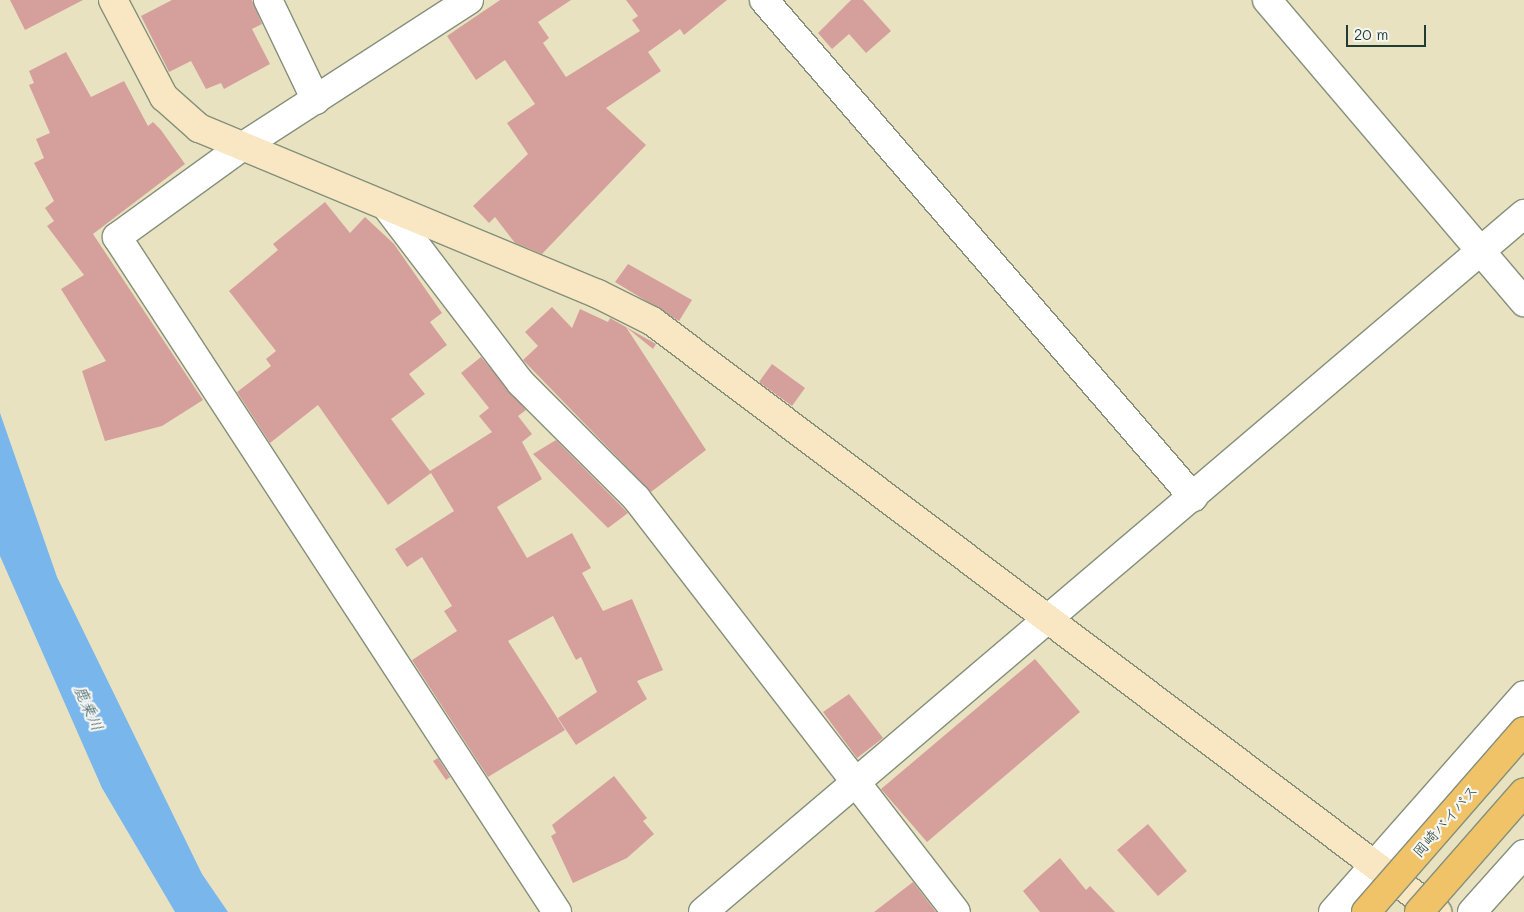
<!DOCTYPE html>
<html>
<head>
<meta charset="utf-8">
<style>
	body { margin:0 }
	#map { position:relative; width:1524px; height:912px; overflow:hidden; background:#e9e2c1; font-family:Mali,"Klee One",sans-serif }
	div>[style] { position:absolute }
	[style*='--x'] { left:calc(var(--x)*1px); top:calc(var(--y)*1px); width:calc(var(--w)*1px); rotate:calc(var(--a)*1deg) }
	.water>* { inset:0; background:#79b6ec }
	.building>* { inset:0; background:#d5a09c }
	.roads { filter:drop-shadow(1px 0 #84907a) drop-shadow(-1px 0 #84907a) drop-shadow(0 1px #84907a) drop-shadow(0 -1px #84907a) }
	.street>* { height:28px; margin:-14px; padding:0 14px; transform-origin:14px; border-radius:14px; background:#fff }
	.secondary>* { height:28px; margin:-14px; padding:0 14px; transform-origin:14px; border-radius:14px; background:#f9e7c3 }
	.bridges { filter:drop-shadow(1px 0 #84907a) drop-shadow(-1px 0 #84907a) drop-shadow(0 1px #84907a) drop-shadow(0 -1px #84907a) }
	.highway-bridge>* { height:28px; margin:-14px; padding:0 14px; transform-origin:14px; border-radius:14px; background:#f0c369 }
	span { translate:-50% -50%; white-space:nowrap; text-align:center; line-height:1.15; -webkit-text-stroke:4.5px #f6f6f2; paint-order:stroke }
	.street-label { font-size:15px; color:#1f3d34 }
	.water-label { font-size:16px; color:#365b62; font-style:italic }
	.scale { position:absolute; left:1346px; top:25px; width:80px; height:22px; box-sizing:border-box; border:2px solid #1f3d34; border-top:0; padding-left:6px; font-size:15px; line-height:18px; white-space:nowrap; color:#1f3d34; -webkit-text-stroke:4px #f6f6f2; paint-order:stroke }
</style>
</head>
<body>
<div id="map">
	<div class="water">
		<i style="clip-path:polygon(0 413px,57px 577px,202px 874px,228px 912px,175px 912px,102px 788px,0 556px)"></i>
	</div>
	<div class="building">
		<i style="clip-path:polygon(10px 0,83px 0,25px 30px)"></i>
		<i style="clip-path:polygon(172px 0,252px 0,262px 24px,252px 29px,270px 64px,224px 89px,221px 83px,206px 89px,191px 61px,169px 72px,141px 16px)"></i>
		<i style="clip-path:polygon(500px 0,571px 0,538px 22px,549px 38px,543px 43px,566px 77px,640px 31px,632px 20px,638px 16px,626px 0,727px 0,684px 35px,680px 29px,648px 52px,661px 71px,606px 108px,646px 145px,542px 254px,515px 243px,495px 217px,489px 223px,473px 206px,528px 154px,507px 123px,535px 104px,505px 60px,476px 80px,447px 36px)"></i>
		<i style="clip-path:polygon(851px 0,863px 0,891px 31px,866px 53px,849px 34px,832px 49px,818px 33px)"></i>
		<i style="clip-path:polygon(66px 52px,91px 97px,124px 81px,148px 126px,153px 122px,161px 130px,185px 164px,93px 234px,203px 400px,162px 426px,105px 441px,82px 371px,106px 361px,61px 289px,84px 275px,47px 226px,54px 221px,45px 208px,54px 201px,34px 163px,44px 158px,36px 139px,50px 133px,29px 85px,34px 83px,29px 71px)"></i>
		<i style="clip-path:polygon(325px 202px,350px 233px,365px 217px,394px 244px,442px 313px,430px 322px,447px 345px,409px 374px,425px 394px,391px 419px,430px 471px,492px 432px,479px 416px,489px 408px,461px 373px,481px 357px,526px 410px,518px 416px,532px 434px,522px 442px,542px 479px,497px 507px,527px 558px,572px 533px,591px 568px,582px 573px,603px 611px,632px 599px,663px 670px,637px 681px,647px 699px,576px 745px,558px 718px,597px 692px,581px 657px,576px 660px,553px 616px,508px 641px,565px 730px,488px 777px,412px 660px,457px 631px,444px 611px,452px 606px,422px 557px,407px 567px,395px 549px,454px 511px,431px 473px,388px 505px,318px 405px,270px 443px,237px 392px,271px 366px,266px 359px,276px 351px,229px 291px,278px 250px,273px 244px)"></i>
		<i style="clip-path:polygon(628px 264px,692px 300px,679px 321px,615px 282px)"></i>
		<i style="clip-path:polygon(552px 307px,572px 328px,580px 309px,608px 322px,610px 318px,656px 344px,653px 349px,626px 327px,706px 450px,651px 492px,523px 360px,538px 346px,525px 332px)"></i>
		<i style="clip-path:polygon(772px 364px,805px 388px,792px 406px,759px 382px)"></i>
		<i style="clip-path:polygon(556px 440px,628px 513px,608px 528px,533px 454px)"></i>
		<i style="clip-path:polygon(1035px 659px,1080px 712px,927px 842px,881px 789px)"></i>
		<i style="clip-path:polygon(849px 694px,883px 738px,857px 758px,823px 712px)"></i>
		<i style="clip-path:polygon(438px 758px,450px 777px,446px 780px,433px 761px)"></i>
		<i style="clip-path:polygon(614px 776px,647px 818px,643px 821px,654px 834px,627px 858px,573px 883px,551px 836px,556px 833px,552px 825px)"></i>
		<i style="clip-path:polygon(1148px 824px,1187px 871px,1158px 896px,1117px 850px)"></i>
		<i style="clip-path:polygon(1060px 858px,1086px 890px,1090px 886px,1115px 912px,1040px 912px,1023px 891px)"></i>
		<i style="clip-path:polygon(913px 882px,936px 912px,874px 912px)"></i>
	</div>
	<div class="roads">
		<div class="street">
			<i style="--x:268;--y:0;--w:111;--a:64.4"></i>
			<i style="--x:469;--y:0;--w:273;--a:147.1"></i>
			<i style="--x:240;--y:148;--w:152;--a:144.1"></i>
			<i style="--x:117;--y:237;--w:806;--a:56.9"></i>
			<i style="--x:764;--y:0;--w:657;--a:49.2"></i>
			<i style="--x:1267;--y:0;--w:397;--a:49.6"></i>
			<i style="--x:386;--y:206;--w:223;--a:52.7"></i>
			<i style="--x:521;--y:383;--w:163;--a:45"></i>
			<i style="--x:636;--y:498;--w:523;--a:52.3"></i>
			<i style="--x:703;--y:912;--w:1078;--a:-40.37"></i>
			<i style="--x:1333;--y:912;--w:289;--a:-48.6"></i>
			<i style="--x:1472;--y:912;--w:78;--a:-48.1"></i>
		</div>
		<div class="secondary">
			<i style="--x:113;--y:0;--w:110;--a:62.3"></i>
			<i style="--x:164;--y:97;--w:47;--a:41.5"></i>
			<i style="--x:199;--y:128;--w:432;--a:22.6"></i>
			<i style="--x:598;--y:294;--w:60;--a:26.6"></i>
			<i style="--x:652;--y:321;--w:983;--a:36.97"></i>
		</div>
	</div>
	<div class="bridges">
		<div class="highway-bridge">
			<i style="--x:1366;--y:912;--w:240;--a:-48.9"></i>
			<i style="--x:1419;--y:912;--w:159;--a:-48.8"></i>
		</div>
	</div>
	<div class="street-label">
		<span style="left:1445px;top:821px;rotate:-49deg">岡崎バイパス</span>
	</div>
	<div class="water-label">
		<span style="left:89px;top:708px;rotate:66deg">鹿乗川</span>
	</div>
	<div class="scale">20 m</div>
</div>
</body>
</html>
